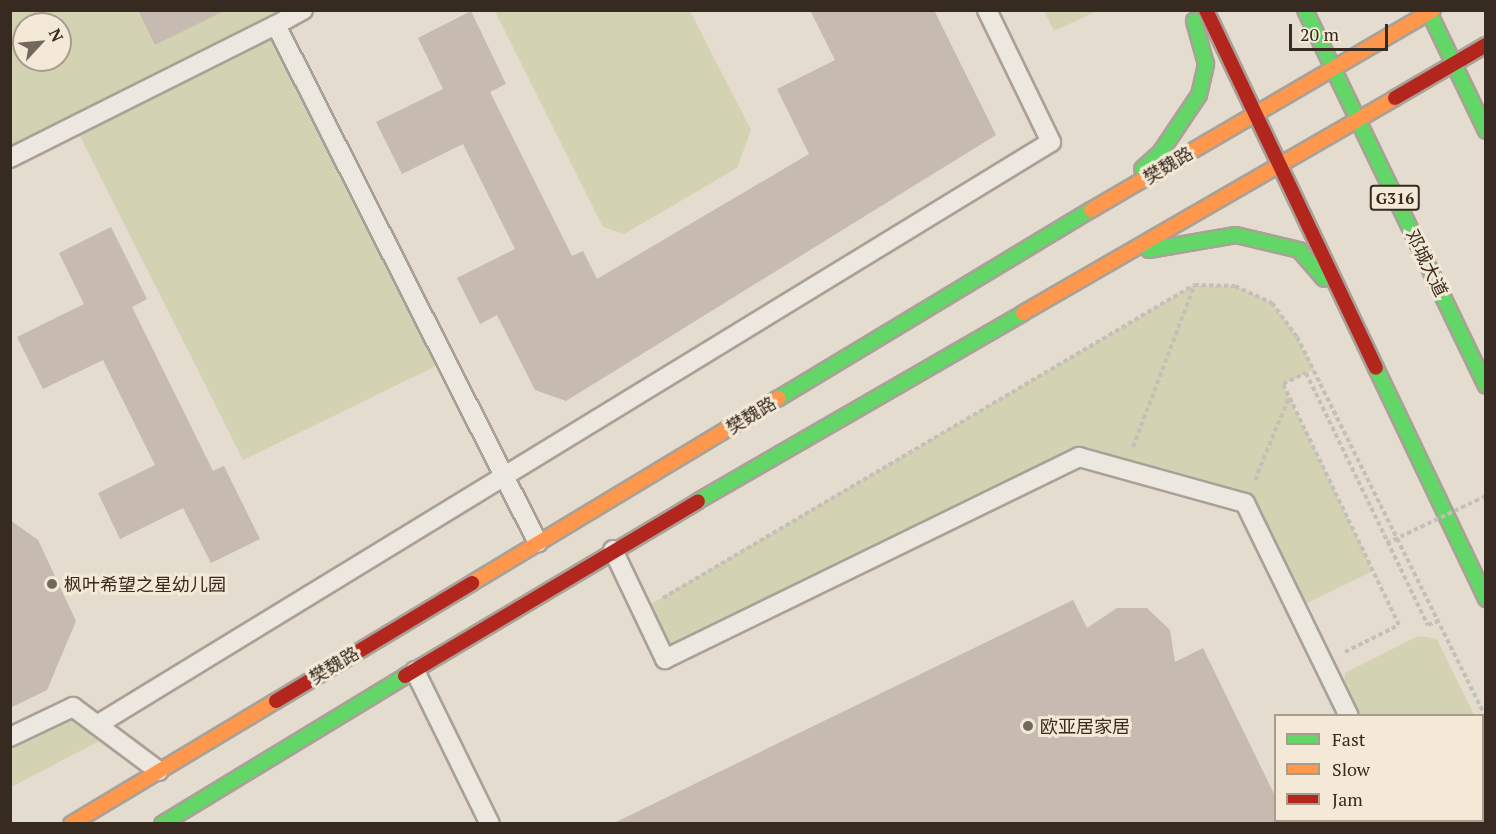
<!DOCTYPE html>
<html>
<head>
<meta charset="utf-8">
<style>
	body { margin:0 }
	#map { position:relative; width:1496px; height:834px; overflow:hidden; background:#e3dccf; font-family:"PT Serif","Noto Sans SC",serif }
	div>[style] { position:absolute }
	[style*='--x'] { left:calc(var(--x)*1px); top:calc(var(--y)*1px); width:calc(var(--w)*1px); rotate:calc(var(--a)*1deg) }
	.green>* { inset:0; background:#d3d2b2 }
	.building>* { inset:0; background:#c7bab0 }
	.path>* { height:4px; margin-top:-2px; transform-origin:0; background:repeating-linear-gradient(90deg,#c4bfb7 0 4.5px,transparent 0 7.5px) }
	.roads { filter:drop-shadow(2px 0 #a9a197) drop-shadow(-2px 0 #a9a197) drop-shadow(0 2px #a9a197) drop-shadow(0 -2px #a9a197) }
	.lane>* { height:18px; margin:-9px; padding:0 9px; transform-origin:9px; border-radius:9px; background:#ece8e0 }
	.fast>* { height:14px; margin:-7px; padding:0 7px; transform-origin:7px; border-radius:7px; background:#63d668 }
	.slow>* { height:14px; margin:-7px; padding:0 7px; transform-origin:7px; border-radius:7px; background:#ff974d }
	.jam>* { height:14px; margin:-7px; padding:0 7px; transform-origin:7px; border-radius:7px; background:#b3261e }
	.path-bridge>* { height:4px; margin-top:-2px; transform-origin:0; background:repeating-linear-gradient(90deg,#c4bfb7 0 4.5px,transparent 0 7.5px) }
	.dots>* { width:16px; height:16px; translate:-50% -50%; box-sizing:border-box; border:3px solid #f3e9d6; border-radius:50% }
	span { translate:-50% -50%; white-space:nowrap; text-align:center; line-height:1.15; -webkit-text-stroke:6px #f3e9d6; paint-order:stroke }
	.shield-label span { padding:2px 4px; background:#f3e9d6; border:2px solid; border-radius:4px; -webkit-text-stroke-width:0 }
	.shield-label { font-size:16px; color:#372a20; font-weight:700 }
	.street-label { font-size:18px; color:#372a20 }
	.poi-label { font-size:18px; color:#372a20 }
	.left { translate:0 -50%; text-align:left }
	.frame { position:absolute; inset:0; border:12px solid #372a20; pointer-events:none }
	.legend { position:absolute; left:1274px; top:714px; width:210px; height:108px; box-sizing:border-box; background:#f3e9d6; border:2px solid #a89d8d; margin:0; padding:8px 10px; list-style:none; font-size:18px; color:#372a20 }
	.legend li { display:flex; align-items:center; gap:12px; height:30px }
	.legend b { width:30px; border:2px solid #a89d8d }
	.north { position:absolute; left:12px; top:12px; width:60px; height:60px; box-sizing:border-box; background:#f3e9d6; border:2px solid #a89d8d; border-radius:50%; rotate:64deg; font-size:16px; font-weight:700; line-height:24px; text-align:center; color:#372a20 }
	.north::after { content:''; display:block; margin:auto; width:21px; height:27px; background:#73685d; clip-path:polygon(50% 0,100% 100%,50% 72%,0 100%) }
	.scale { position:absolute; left:1289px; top:24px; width:99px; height:27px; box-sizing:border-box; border:3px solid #372a20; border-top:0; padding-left:8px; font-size:18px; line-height:21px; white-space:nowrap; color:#372a20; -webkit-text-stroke:4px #f3e9d6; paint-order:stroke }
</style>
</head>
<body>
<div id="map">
	<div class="green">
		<i style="clip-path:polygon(evenodd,11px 11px,303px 11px,276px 25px,446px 361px,243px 460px,75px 126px,11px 158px,11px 11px,24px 24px,60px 24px,60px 60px,24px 60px,24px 24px)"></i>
		<i style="clip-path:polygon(495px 11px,690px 11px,751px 130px,737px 168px,624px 234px,603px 227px)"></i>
		<i style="clip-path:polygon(1044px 11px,1097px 11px,1054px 31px)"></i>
		<i style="clip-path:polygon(1194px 285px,1235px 286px,1272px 303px,1297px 337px,1314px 370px,1283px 384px,1373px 571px,1297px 608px,1245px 503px,1079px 457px,665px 659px,641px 610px)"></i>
		<i style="clip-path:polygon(1418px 636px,1437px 639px,1474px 715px,1359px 715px,1344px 687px,1345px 673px)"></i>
		<i style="clip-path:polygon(73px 707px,111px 735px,11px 787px,11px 737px)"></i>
		<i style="clip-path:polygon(1483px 732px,1485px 823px,1412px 824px,1410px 821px,1482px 820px)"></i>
	</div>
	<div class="building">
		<i style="clip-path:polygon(138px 10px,226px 10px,155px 45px)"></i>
		<i style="clip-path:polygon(810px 10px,934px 10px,996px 135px,566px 401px,535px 390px,497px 315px,480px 324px,457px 278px,515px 249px,463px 144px,402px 174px,376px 122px,443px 89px,418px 38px,471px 11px,506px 84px,490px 92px,572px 256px,583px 251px,597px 279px,809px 154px,777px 89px,835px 60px)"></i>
		<i style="clip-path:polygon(111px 227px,147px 299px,132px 307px,213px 471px,224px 466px,260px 539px,211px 563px,183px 508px,120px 539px,98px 493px,155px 465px,103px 360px,43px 389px,17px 337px,84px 304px,59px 253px)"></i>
		<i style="clip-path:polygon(10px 520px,38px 540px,76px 621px,47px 690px,10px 708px)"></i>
		<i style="clip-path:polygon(1073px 600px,1087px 628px,1117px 608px,1147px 608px,1170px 630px,1175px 662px,1203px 648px,1275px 796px,1275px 824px,612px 824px)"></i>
	</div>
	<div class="path">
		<i style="--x:1133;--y:447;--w:172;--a:-69.2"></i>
		<i style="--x:1255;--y:480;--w:90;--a:-67.7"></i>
		<i style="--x:663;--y:598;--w:616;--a:-30.52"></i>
		<i style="--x:1194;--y:285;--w:41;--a:1.4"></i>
		<i style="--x:1235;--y:286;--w:41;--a:24.7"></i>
		<i style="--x:1272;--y:303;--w:42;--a:53.7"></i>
		<i style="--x:1297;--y:337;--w:425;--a:63.6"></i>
		<i style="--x:1345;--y:652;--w:60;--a:-26.6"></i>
		<i style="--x:1399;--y:625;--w:267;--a:-115.7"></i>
		<i style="--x:1283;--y:384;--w:25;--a:-26"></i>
		<i style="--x:1306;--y:373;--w:280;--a:64.2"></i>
		<i style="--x:1428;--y:625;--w:11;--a:-22"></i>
	</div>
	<div class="roads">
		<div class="lane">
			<i style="--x:276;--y:25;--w:31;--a:-29"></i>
			<i style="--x:10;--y:158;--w:297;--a:-26.6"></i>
			<i style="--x:276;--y:25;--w:580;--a:63.17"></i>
			<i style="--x:613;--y:550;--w:121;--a:64.5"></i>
			<i style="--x:665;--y:659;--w:461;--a:-26"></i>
			<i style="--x:1079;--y:457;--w:172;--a:15.5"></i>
			<i style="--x:1245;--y:503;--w:237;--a:64"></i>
			<i style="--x:415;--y:671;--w:170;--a:63.9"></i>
			<i style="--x:97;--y:725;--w:1118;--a:-31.43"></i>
			<i style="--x:1051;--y:142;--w:147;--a:-115.9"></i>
			<i style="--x:10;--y:737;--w:70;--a:-25.5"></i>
			<i style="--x:73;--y:707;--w:107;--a:36.7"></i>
			<i style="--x:1401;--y:820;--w:4;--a:63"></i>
		</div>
		<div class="fast">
			<i style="--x:1305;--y:10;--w:417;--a:64.3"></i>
			<i style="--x:1428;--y:10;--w:134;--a:64.4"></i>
			<i style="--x:1142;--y:169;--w:24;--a:-42"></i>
			<i style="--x:1160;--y:153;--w:70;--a:-56.1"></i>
			<i style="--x:1199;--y:95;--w:32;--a:-77"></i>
			<i style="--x:1206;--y:64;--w:45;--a:-105.6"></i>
			<i style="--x:1149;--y:250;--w:88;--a:-9.8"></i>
			<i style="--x:1236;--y:235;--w:65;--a:13.4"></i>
			<i style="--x:1299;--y:250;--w:38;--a:49"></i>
			<i style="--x:1376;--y:368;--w:256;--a:64.5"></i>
			<i style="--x:779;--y:398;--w:364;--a:-31.1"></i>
			<i style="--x:698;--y:501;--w:375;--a:-30"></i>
			<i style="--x:162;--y:824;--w:285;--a:-31.3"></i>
		</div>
		<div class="slow">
			<i style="--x:1091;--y:210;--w:396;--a:-30.3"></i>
			<i style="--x:1023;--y:313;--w:430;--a:-30"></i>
			<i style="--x:472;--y:583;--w:358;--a:-31.1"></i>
			<i style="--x:71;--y:824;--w:239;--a:-31"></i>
		</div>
		<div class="jam">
			<i style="--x:1206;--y:10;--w:396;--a:64.6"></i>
			<i style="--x:1395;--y:98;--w:105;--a:-30.2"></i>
			<i style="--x:405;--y:676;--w:341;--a:-30.8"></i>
			<i style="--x:276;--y:701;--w:229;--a:-31"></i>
		</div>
	</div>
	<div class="path-bridge">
		<i style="--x:1387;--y:543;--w:110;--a:-25.4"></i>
	</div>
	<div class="dots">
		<i style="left:52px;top:584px;background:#73685d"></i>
		<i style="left:1028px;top:726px;background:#73685d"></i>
	</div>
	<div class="shield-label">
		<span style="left:1395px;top:198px">G316</span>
	</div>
	<div class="street-label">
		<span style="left:1168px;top:165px;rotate:-31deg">樊魏路</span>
		<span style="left:1427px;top:263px;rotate:64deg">邓城大道</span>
		<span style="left:751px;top:415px;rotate:-31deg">樊魏路</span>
		<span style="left:334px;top:665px;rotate:-31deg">樊魏路</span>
	</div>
	<div class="poi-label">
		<span class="left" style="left:64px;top:584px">枫叶希望之星幼儿园</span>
		<span class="left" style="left:1040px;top:726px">欧亚居家居</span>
	</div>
	<div class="frame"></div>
	<ul class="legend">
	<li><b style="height:8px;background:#63d668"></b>Fast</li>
	<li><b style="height:8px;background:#ff974d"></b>Slow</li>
	<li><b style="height:8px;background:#b3261e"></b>Jam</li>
	</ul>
	<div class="north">N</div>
	<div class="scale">20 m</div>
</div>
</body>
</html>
